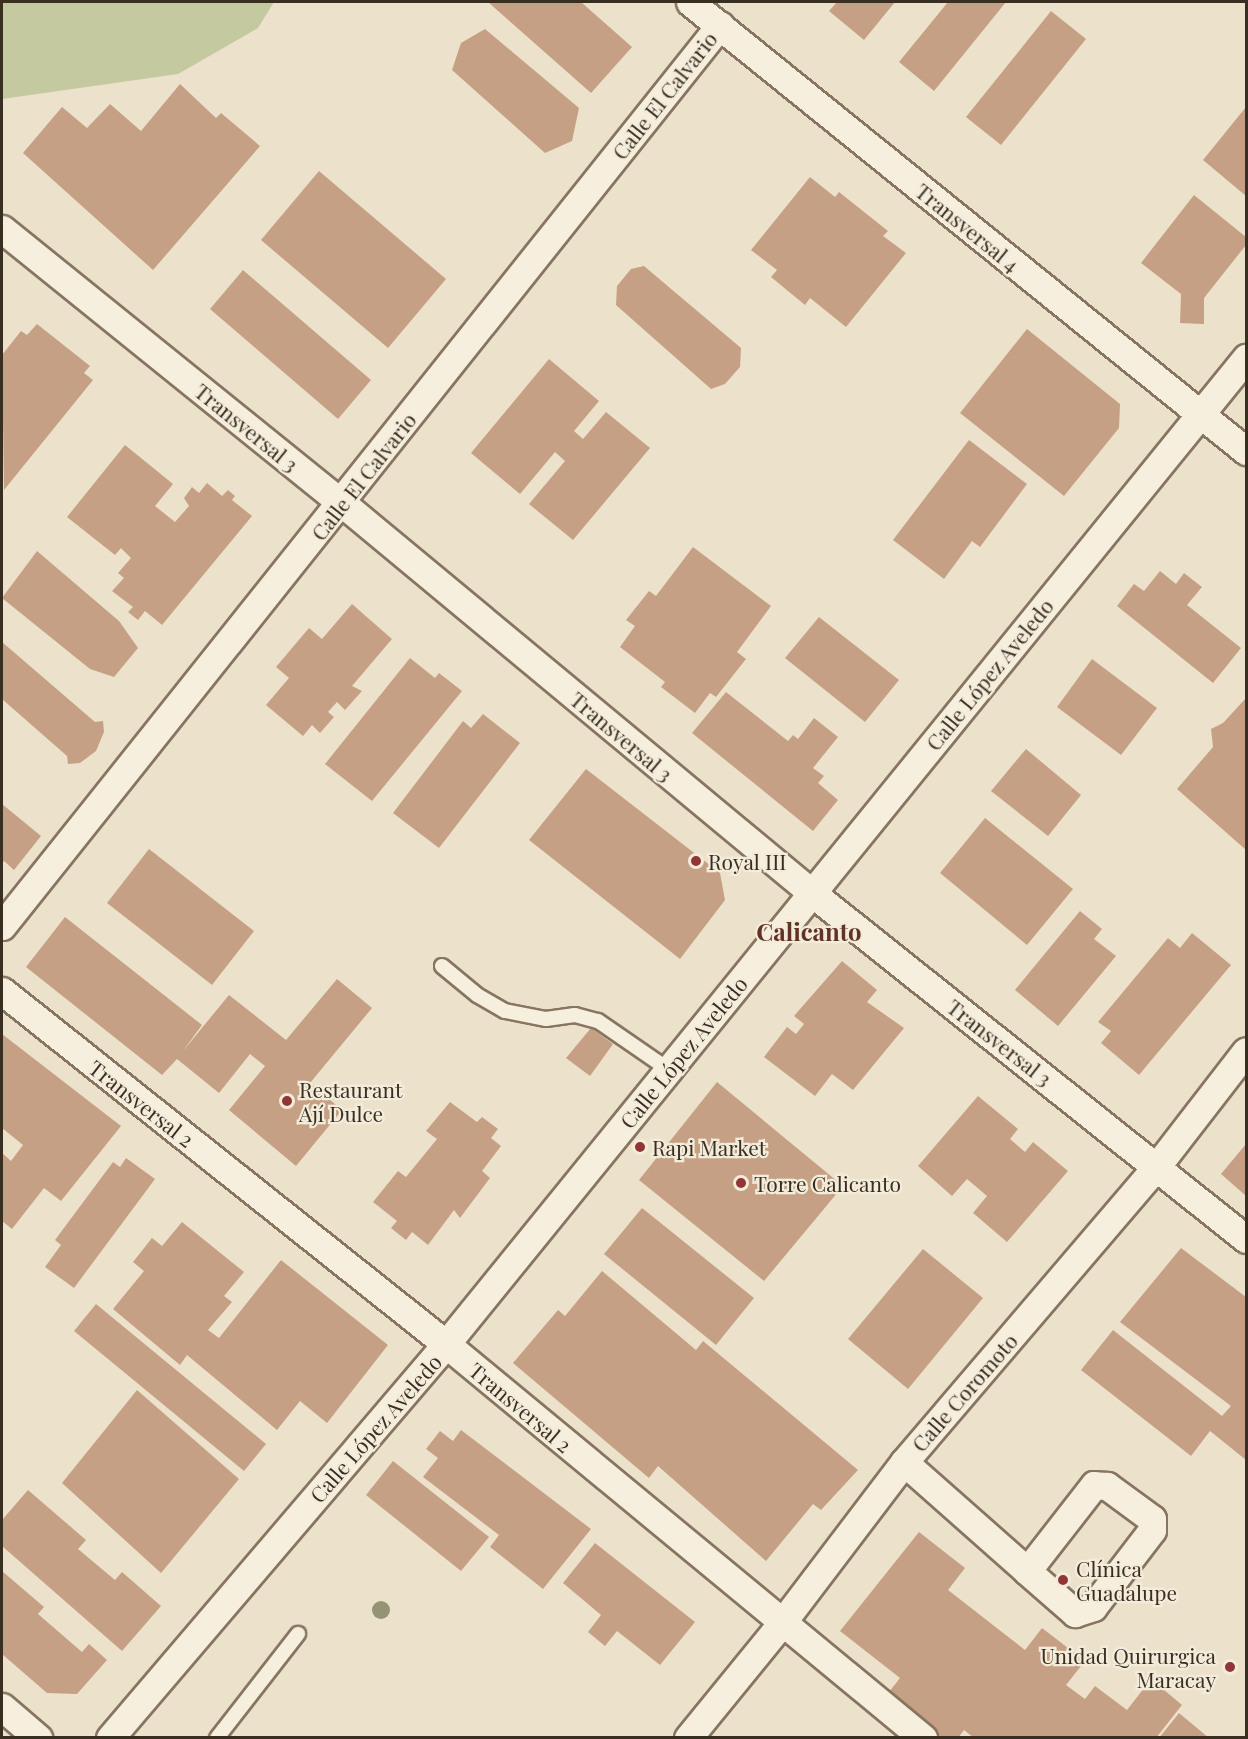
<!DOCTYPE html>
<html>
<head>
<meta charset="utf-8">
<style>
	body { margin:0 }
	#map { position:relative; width:1248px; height:1739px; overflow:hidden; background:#ece2cb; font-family:"Playfair Display",serif }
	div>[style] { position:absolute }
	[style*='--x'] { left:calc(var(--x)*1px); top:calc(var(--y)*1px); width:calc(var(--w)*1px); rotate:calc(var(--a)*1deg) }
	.green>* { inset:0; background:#c4c99f }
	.building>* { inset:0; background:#c6a084 }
	.roads { filter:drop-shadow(2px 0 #877560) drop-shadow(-2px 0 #877560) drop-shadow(0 2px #877560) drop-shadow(0 -2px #877560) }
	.lane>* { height:14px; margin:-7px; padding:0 7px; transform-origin:7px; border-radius:7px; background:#f7efde }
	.street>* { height:27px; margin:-13.5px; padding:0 13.5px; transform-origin:13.5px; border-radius:13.5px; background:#f7efde }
	.trees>* { width:18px; height:18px; margin:-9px; border-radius:50%; background:#939473 }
	.dots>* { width:16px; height:16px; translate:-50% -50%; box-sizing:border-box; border:3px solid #f4ecda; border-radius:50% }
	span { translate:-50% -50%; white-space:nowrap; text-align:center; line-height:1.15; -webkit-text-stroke:4.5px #f4ecda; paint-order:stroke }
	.street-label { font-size:21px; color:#392e22 }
	.poi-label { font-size:21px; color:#392e22 }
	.left { translate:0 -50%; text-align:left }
	.right { translate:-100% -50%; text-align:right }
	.quarter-label { font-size:24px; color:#623225; font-weight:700 }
	.frame { position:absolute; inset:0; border:3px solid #392e22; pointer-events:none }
</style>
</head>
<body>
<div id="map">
	<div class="green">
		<i style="clip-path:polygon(2px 2px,274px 2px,258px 28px,178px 74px,2px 99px)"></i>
	</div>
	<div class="building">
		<i style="clip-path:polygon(488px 2px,581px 2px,632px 47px,591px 93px)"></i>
		<i style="clip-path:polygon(837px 2px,895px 2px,864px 40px,829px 11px)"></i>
		<i style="clip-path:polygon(948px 2px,1006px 2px,934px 91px,899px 62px)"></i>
		<i style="clip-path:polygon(1051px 11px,1086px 39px,1001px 145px,966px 117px)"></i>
		<i style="clip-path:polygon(485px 29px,579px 108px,572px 141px,545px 153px,452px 70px,461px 43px)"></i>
		<i style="clip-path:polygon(180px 84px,216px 118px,221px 113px,260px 146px,153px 270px,23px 153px,62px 107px,87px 128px,110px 104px,141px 131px)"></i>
		<i style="clip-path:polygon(1246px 107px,1246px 196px,1203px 160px)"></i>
		<i style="clip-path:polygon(319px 171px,446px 279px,388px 348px,261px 240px)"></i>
		<i style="clip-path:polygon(810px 177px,835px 197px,839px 192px,888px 231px,883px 236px,906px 253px,846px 327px,810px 298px,805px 305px,771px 277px,777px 270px,751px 250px)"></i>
		<i style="clip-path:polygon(1194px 195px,1246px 237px,1246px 245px,1204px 298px,1204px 324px,1180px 323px,1181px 294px,1141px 263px)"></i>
		<i style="clip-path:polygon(644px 266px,741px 348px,740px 367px,725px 384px,711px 389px,616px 305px,617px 286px,631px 269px)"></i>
		<i style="clip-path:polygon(243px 270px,371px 380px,338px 419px,210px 309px)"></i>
		<i style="clip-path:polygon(37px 324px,90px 366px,84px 373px,93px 380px,4px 490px,2px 355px,21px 331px,27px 335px)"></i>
		<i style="clip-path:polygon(1027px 329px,1120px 404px,1119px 428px,1064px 496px,960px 413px)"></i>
		<i style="clip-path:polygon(549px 359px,599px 401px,574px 431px,583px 439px,606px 412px,650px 448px,573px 540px,529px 504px,565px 461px,555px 452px,520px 494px,471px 453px)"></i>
		<i style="clip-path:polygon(969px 440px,1027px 484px,980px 547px,972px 541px,944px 579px,893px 540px)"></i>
		<i style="clip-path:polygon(125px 445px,173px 484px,155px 506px,175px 522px,189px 506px,184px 498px,192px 487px,199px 493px,207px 483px,222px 496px,228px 490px,235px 496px,232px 500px,252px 516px,162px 625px,145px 611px,138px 620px,128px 612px,133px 607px,112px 591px,124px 578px,118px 573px,131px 558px,121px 548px,115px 555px,67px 517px)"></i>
		<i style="clip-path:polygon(693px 547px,771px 606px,737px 652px,746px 659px,716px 697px,710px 693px,695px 713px,661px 687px,665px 682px,620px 647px,635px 626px,626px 620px,649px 591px,656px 596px)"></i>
		<i style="clip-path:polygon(37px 551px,119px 621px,138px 648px,114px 677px,90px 669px,2px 598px)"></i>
		<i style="clip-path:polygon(1160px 571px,1176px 584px,1184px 573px,1202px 587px,1187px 605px,1241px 648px,1213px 683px,1117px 606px,1134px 584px,1144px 591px)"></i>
		<i style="clip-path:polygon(352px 604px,392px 639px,352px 686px,362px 691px,345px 710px,337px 702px,328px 712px,334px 717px,320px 733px,312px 725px,303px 736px,266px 705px,289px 678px,276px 667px,309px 628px,322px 639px)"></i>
		<i style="clip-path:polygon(819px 617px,899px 680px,865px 722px,785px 658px)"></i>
		<i style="clip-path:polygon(2px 642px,95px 722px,103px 721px,104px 732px,96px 751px,80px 763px,68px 764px,67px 756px,2px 699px)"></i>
		<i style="clip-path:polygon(410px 658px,435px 678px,439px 673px,462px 691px,372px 801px,325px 764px)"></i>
		<i style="clip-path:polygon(1092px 659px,1157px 708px,1121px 755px,1057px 707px)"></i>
		<i style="clip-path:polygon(726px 692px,788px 741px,793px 735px,798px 739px,814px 718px,838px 737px,813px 768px,824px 776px,818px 783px,838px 800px,813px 831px,692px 733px)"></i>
		<i style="clip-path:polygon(1246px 698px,1246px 850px,1177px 789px,1213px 747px,1211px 729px,1223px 723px)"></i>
		<i style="clip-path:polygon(483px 714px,520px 743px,439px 848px,393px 813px,463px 721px,471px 728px)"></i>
		<i style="clip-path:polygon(1026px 749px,1081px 795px,1048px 836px,991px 791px)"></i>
		<i style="clip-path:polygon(586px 769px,720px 873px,725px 900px,680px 959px,529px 840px)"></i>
		<i style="clip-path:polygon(2px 804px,41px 836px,14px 870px,4px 861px,2px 864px)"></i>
		<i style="clip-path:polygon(985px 818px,1073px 889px,1027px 945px,940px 873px)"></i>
		<i style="clip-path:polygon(149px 849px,254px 931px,212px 985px,107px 903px)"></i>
		<i style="clip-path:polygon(1080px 911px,1102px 929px,1094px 939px,1116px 956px,1058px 1026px,1015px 990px)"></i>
		<i style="clip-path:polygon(65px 917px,202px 1025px,183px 1051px,229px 995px,286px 1040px,337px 979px,372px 1008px,310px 1083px,342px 1110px,296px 1166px,229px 1110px,265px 1066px,250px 1054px,219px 1093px,177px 1059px,162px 1075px,26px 967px)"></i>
		<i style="clip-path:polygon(1192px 933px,1231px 965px,1139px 1075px,1101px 1043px,1111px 1031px,1098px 1022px,1168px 938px,1180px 948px)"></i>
		<i style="clip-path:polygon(842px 961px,877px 990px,867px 1002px,904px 1028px,853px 1090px,832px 1074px,815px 1096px,764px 1057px,787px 1027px,796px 1034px,804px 1024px,794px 1016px)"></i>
		<i style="clip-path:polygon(591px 1028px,613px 1044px,590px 1076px,566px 1058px)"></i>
		<i style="clip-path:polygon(2px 1034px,121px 1126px,61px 1201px,44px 1188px,12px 1229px,2px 1221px,2px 1153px,11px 1161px,23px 1145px,2px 1128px)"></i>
		<i style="clip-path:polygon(717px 1082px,843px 1186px,764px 1281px,639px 1180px)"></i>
		<i style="clip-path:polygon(978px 1096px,1018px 1129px,1010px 1139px,1025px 1152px,1033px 1142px,1068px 1171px,1007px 1242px,973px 1213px,987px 1196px,967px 1179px,952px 1196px,918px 1166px)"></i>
		<i style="clip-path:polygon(450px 1102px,477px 1122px,482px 1117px,498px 1129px,491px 1138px,501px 1146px,482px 1171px,490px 1178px,460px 1218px,454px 1210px,428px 1245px,412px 1232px,406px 1240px,391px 1228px,397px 1221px,373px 1202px,398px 1171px,406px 1177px,437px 1139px,426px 1131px)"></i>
		<i style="clip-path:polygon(1246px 1144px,1246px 1196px,1221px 1174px)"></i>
		<i style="clip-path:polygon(126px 1158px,155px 1179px,74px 1288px,45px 1267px,61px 1245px,55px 1240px,113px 1162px,120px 1167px)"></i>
		<i style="clip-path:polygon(642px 1208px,754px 1298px,716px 1345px,604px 1254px)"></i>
		<i style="clip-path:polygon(182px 1222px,244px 1272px,224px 1296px,232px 1302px,208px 1330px,219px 1338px,281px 1260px,388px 1345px,327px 1423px,300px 1401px,277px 1430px,187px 1355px,180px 1365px,113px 1309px,144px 1271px,133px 1262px,152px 1238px,162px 1246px)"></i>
		<i style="clip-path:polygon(1181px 1248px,1246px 1297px,1246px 1460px,1210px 1431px,1191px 1456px,1081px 1370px,1113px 1330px,1222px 1416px,1231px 1406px,1120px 1322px)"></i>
		<i style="clip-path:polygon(923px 1249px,983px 1298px,908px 1389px,848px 1339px)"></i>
		<i style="clip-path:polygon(602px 1271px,696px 1350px,703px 1341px,858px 1470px,821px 1510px,813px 1504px,766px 1561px,658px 1466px,649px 1478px,513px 1363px,558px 1310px,565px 1316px)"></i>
		<i style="clip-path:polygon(96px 1304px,266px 1444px,244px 1471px,74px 1331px)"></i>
		<i style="clip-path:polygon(137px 1390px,239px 1479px,161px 1573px,62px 1483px)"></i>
		<i style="clip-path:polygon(461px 1430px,591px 1529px,543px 1589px,490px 1547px,499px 1535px,423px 1477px,438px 1458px,426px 1449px,440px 1431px,453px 1441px)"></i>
		<i style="clip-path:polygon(393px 1461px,489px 1537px,461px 1571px,366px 1495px)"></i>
		<i style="clip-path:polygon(28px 1490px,86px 1540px,78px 1549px,115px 1580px,122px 1572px,161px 1606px,122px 1651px,2px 1546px,2px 1520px)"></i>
		<i style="clip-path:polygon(919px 1532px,965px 1568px,948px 1590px,1025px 1650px,1042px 1628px,1085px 1661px,1066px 1685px,1085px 1699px,1095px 1686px,1127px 1710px,1151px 1679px,1182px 1705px,1156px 1738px,974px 1738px,964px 1730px,958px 1738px,937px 1738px,885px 1697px,900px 1678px,840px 1631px)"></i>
		<i style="clip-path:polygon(595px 1543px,695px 1622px,660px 1665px,617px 1631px,605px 1646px,588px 1632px,601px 1615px,563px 1583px)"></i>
		<i style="clip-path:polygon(2px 1571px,44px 1607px,38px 1614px,82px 1652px,89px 1644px,107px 1660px,77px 1694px,47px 1693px,2px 1654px)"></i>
		<i style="clip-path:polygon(1179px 1713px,1209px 1738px,1159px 1738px)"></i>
	</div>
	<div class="roads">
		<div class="lane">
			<i style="--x:442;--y:966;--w:45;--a:39.6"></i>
			<i style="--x:477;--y:995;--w:32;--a:30"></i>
			<i style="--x:505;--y:1011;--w:42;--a:11"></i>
			<i style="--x:546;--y:1019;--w:29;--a:-8"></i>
			<i style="--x:575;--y:1015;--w:24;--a:15"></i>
			<i style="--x:598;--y:1021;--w:86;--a:34.6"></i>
			<i style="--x:217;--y:1738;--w:132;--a:-52.1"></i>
		</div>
		<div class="street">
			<i style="--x:690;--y:2;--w:715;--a:38.92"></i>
			<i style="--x:2;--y:229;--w:437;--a:38.9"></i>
			<i style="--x:342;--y:503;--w:611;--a:39.69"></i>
			<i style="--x:812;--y:893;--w:555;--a:38.56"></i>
			<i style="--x:2;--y:926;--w:1152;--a:-51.45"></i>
			<i style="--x:2;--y:991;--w:567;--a:38.49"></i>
			<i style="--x:446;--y:1344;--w:619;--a:39.56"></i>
			<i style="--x:904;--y:1462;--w:164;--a:41.5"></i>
			<i style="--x:1027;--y:1571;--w:64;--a:41.2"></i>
			<i style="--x:1075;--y:1613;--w:19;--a:-18"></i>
			<i style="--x:1093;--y:1607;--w:97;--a:-52.5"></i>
			<i style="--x:1152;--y:1530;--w:11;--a:-90"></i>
			<i style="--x:1152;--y:1519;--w:56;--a:-143.7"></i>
			<i style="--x:1107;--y:1486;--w:13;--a:-176"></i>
			<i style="--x:1094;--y:1485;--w:109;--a:127.9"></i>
			<i style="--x:2;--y:1707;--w:48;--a:40.7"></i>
			<i style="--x:110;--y:1738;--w:518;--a:-49.54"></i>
			<i style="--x:446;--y:1344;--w:1270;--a:-50.95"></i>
			<i style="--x:688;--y:1738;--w:147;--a:-50.8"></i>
			<i style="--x:781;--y:1624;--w:203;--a:-52.8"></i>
			<i style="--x:904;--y:1462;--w:389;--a:-49.5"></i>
			<i style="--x:1157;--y:1166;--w:145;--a:-52.3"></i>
		</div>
	</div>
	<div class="trees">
		<i style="left:381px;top:1610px"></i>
	</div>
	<div class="dots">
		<i style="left:696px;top:861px;background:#913536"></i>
		<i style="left:287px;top:1101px;background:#913536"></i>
		<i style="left:640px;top:1147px;background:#913536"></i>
		<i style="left:741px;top:1183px;background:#913536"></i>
		<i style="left:1063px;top:1580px;background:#913536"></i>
		<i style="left:1230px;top:1667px;background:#913536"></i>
	</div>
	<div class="street-label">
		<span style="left:664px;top:95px;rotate:-52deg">Calle El Calvario</span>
		<span style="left:968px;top:227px;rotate:39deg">Transversal 4</span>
		<span style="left:247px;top:427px;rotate:39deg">Transversal 3</span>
		<span style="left:363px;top:476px;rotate:-52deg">Calle El Calvario</span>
		<span style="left:989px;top:674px;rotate:-51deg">Calle López Aveledo</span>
		<span style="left:622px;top:736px;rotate:40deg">Transversal 3</span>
		<span style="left:1000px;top:1042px;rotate:38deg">Transversal 3</span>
		<span style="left:683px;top:1052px;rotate:-51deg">Calle López Aveledo</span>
		<span style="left:142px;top:1103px;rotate:38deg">Transversal 2</span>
		<span style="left:964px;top:1392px;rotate:-49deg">Calle Coromoto</span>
		<span style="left:521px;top:1407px;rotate:40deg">Transversal 2</span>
		<span style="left:375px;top:1428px;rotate:-49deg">Calle López Aveledo</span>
	</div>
	<div class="poi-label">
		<span class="left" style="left:708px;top:861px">Royal III</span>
		<span class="left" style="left:299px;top:1101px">Restaurant<br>Ají Dulce</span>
		<span class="left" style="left:652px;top:1147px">Rapi Market</span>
		<span class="left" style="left:754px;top:1183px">Torre Calicanto</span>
		<span class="left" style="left:1076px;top:1580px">Clínica<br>Guadalupe</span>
		<span class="right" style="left:1216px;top:1667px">Unidad Quirurgica<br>Maracay</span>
	</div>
	<div class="quarter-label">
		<span style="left:809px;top:932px">Calicanto</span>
	</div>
	<div class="frame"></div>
</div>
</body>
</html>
